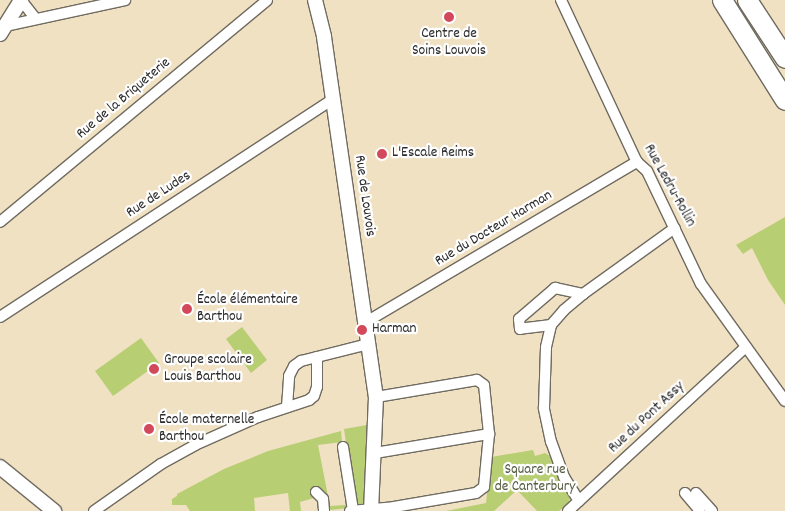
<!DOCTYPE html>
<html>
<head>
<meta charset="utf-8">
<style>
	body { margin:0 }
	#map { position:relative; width:785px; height:511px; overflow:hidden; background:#f1e1c3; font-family:Dekko,sans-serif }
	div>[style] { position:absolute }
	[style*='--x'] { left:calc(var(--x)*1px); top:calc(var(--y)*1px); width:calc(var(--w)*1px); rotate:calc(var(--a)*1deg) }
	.green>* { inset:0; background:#b8ce73 }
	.roads { filter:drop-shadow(1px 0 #706b60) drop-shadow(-1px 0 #706b60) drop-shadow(0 1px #706b60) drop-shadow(0 -1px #706b60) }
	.street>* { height:10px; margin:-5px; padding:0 5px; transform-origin:5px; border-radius:5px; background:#fff }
	.secondary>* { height:14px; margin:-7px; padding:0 7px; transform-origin:7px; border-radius:7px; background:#fff }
	.highway>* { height:19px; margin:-9.5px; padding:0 9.5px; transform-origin:9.5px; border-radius:9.5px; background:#fff }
	.dots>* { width:14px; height:14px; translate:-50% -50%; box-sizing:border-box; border:2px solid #fff; border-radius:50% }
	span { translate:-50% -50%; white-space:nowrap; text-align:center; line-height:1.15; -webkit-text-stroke:4.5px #fff; paint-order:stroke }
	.poi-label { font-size:15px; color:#2b2b2b }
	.left { translate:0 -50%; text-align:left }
	.street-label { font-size:15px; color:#2b2b2b }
	.park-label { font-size:15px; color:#555c41 }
</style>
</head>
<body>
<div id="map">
	<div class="green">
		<i style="clip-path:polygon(785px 217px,785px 305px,768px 280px,752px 248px,743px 254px,736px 245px)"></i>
		<i style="clip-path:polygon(242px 327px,267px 360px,251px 373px,226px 339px)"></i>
		<i style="clip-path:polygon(141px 338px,159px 363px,113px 396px,95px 371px)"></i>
		<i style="clip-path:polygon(367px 425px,366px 498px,365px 502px,358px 506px,355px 504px,344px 429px)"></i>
		<i style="clip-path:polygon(341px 431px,342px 442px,318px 445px,330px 506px,345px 505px,345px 502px,350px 502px,347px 508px,331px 510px,314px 495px,314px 498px,300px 502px,301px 511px,290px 511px,288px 493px,254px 498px,255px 511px,190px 511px,186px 505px,172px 505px,172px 499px,177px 496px,177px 494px,224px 469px,268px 451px)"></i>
		<i style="clip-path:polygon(533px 450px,535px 456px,545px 453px,550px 456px,570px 498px,568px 504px,559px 511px,537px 511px,517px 490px,494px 511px,446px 511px,486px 503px,491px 457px)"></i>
	</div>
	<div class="roads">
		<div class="street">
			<i style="--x:21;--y:0;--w:23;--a:52"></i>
			<i style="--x:561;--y:0;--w:179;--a:64.9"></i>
			<i style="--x:637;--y:162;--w:13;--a:42"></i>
			<i style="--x:647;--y:171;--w:125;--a:64.5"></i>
			<i style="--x:701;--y:284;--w:144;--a:54.3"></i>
			<i style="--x:5;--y:26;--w:123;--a:-12.2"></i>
			<i style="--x:0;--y:222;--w:347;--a:-39.7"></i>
			<i style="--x:0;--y:317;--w:398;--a:-33.2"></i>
			<i style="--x:366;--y:322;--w:315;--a:-30.6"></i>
			<i style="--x:551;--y:325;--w:31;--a:173"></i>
			<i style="--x:520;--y:329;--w:10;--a:-96"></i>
			<i style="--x:519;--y:319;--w:48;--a:-40.7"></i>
			<i style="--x:555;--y:288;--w:29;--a:12"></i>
			<i style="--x:287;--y:407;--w:31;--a:-86"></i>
			<i style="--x:289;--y:376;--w:11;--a:-63"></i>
			<i style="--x:294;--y:366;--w:9;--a:-36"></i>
			<i style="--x:301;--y:361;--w:69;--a:-14.2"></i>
			<i style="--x:343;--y:447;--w:64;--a:81"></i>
			<i style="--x:375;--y:453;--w:116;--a:-9.5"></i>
			<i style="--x:316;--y:492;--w:10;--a:45"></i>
			<i style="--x:323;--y:499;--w:12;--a:85"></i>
			<i style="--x:685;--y:493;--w:23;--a:50"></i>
			<i style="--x:696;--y:493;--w:24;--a:48"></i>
			<i style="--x:579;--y:501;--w:28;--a:-122"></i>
			<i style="--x:564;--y:477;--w:37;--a:-110"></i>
			<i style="--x:551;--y:442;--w:35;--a:-102"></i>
			<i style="--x:544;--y:408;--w:61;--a:-88.1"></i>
			<i style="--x:546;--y:347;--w:23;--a:-77"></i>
			<i style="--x:551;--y:325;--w:20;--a:-49"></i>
			<i style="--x:564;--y:310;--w:25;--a:-40"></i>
			<i style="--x:583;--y:294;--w:113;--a:-35.7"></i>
			<i style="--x:94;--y:511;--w:82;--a:-35"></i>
			<i style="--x:161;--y:464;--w:39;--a:-29"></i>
			<i style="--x:195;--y:445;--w:69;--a:-24"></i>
			<i style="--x:258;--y:417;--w:54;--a:-18.4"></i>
			<i style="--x:309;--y:400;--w:6;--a:-39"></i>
			<i style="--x:314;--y:396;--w:9;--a:-72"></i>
			<i style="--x:317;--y:387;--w:30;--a:-90"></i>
			<i style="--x:350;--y:511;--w:38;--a:-5"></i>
			<i style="--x:388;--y:508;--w:89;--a:-9.7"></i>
			<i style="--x:476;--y:493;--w:10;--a:-37"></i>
			<i style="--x:484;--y:487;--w:53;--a:-84.6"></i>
			<i style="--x:489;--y:434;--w:49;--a:-95.8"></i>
			<i style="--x:484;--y:385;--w:9;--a:-144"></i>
			<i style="--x:477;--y:380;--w:102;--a:170.4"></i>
			<i style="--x:568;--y:511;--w:242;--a:-42.7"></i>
		</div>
		<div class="secondary">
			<i style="--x:315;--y:0;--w:38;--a:76"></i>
			<i style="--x:324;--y:37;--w:364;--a:81.8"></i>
			<i style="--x:376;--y:397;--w:114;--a:92.5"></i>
			<i style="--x:0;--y:34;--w:40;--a:-58"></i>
			<i style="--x:0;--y:467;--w:70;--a:39.2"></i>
		</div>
		<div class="highway">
			<i style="--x:722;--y:0;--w:118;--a:57.8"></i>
			<i style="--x:747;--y:0;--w:69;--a:56.8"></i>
		</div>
	</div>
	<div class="dots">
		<i style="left:449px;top:17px;background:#d1495b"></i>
		<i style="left:382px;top:154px;background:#d1495b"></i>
		<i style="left:187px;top:309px;background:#d1495b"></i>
		<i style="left:362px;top:330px;background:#d1495b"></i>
		<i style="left:154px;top:369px;background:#d1495b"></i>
		<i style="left:149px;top:429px;background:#d1495b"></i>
	</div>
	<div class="poi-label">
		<span style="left:449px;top:43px">Centre de<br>Soins Louvois</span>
		<span class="left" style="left:392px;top:154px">L'Escale Reims</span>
		<span class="left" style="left:197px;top:309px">École élémentaire<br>Barthou</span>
		<span class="left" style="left:372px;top:330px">Harman</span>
		<span class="left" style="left:164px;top:369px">Groupe scolaire<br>Louis Barthou</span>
		<span class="left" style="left:159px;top:429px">École maternelle<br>Barthou</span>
	</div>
	<div class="street-label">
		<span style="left:124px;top:99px;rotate:-40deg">Rue de la Briqueterie</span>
		<span style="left:669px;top:186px;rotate:61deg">Rue Ledru-Rollin</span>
		<span style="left:159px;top:195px;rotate:-33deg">Rue de Ludes</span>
		<span style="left:364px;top:196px;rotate:82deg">Rue de Louvois</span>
		<span style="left:494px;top:229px;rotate:-31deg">Rue du Docteur Harman</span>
		<span style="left:647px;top:418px;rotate:-43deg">Rue du Pont Assy</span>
	</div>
	<div class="park-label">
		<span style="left:535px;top:479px">Square rue<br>de Canterbury</span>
	</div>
</div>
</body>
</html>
